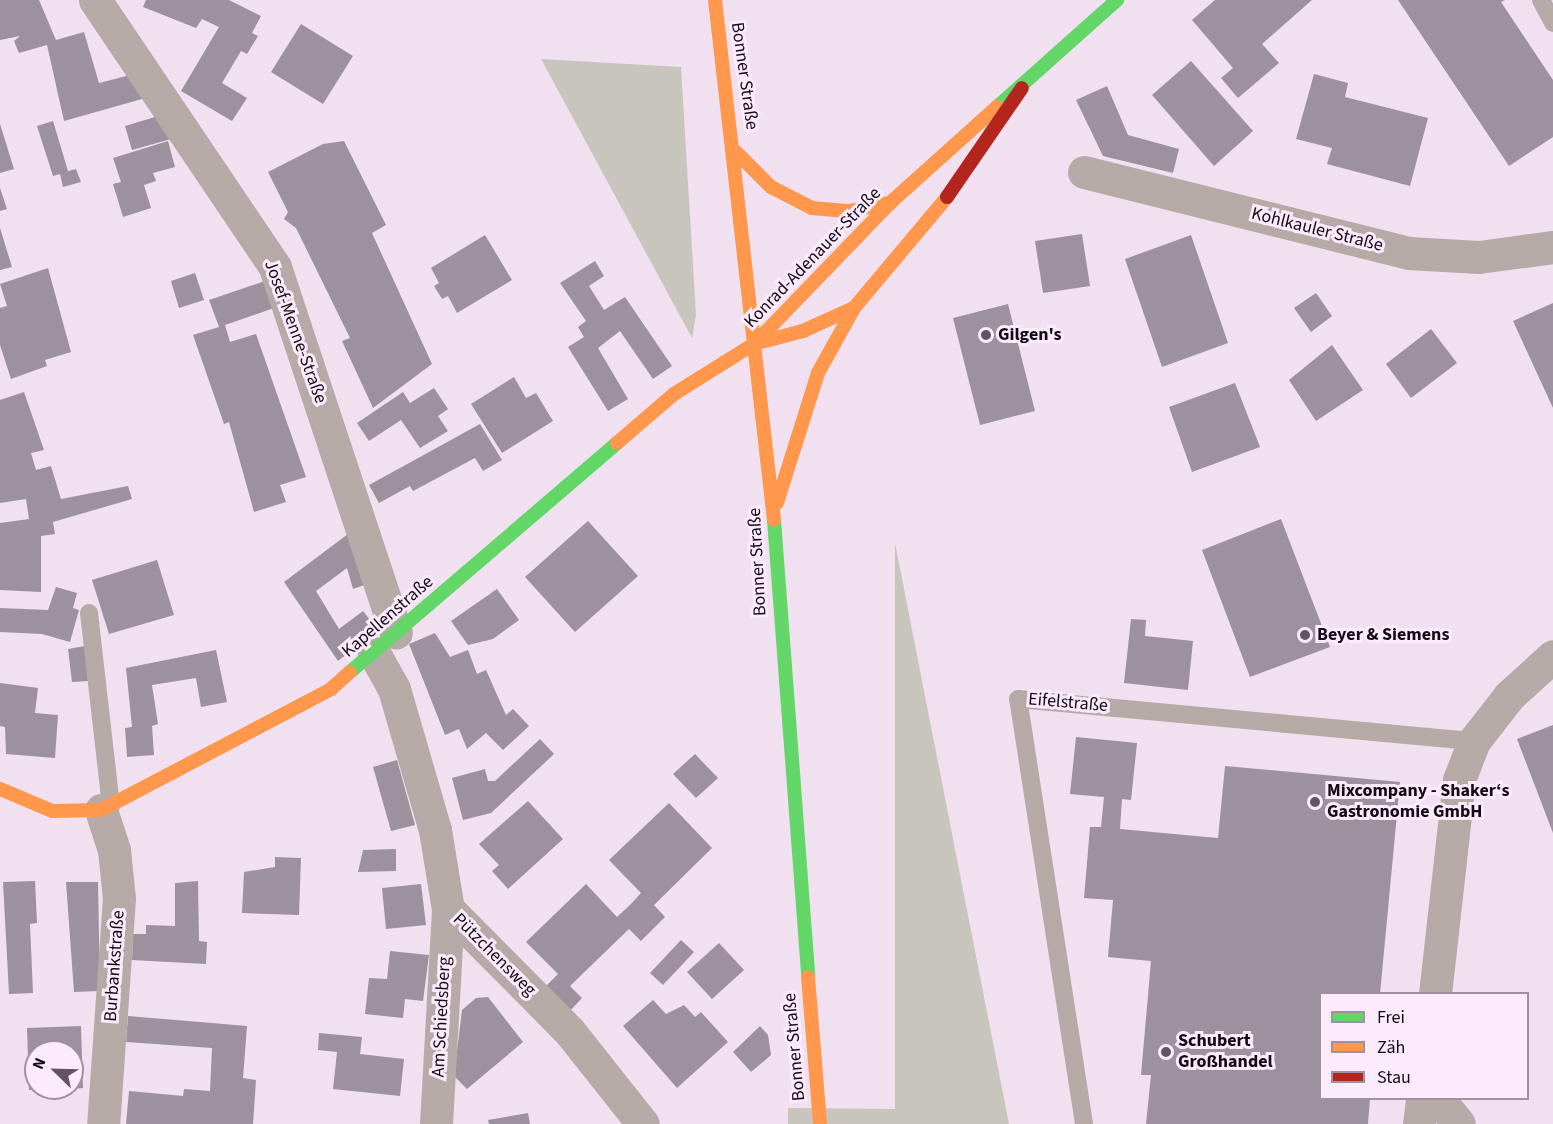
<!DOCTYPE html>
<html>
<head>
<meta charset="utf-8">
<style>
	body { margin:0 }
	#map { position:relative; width:1553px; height:1124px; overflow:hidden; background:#f0e0f0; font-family:"Source Sans 3",sans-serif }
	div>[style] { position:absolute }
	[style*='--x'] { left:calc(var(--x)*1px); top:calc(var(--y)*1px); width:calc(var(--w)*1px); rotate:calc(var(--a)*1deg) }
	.forest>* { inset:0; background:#c8c6bc }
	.building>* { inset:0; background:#9c919c }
	.lane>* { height:18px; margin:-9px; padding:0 9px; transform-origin:9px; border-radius:9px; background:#b6aaa7 }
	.street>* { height:33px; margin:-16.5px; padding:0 16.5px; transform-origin:16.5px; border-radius:16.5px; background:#b6aaa7 }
	.fast>* { height:14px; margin:-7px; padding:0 7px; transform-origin:7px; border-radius:7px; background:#63d668 }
	.slow>* { height:14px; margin:-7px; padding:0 7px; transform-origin:7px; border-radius:7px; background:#ff974d }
	.jam>* { height:14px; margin:-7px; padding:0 7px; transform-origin:7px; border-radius:7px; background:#b3261e }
	.dots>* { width:16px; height:16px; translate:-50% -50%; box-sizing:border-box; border:3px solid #fcebfd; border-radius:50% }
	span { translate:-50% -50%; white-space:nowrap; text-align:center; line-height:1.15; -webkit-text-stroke:6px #fcebfd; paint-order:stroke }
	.street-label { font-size:18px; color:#130a14 }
	.poi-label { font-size:18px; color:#130a14; font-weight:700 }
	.left { translate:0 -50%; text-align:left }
	.legend { position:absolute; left:1319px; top:992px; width:210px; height:108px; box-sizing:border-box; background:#fcebfd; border:2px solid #9f91a0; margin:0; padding:8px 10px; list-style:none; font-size:18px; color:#130a14 }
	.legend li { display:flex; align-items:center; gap:12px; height:30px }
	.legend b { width:30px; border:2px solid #9f91a0 }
	.north { position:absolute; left:24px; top:1040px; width:60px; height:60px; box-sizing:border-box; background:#fcebfd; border:2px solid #9f91a0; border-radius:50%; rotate:293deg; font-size:16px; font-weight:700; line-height:24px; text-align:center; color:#130a14 }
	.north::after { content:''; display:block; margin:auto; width:21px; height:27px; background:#605561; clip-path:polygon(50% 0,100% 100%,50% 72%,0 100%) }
</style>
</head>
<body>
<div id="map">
	<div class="forest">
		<i style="clip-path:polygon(541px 59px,681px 67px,696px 315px,692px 338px)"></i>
		<i style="clip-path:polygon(895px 543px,1009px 1124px,788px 1124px,788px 1108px,895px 1109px)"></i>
	</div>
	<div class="building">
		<i style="clip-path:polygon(0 0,39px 0,56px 40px,84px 32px,99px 83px,134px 74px,142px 99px,64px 121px,47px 45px,19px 53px,14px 41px,20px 36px,0 40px)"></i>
		<i style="clip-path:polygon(146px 0,229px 0,261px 16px,252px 33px,258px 36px,247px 54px,241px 51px,222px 83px,247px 98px,232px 121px,181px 91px,219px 27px,202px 19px,196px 28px,143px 7px)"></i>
		<i style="clip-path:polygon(1215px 0,1312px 0,1262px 44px,1279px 63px,1238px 98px,1221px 78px,1233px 68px,1192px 20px)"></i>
		<i style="clip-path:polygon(1398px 0,1505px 0,1501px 2px,1553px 80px,1553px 137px,1509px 166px)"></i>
		<i style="clip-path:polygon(301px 24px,353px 56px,323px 104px,271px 72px)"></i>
		<i style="clip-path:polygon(1191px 61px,1253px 131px,1214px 166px,1152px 95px)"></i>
		<i style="clip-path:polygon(1314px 74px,1348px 83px,1345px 97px,1428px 118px,1410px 186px,1327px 164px,1332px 148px,1296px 139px)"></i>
		<i style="clip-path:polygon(1107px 86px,1128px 135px,1179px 149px,1173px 173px,1103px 156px,1076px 100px)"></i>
		<i style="clip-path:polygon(162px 115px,171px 139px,132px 150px,125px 126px)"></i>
		<i style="clip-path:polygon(53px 121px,68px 171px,76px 169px,81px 182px,63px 187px,60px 174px,53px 176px,37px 126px)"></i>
		<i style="clip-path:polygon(0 124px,14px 169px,0 173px)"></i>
		<i style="clip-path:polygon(168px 141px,175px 167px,153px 173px,156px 181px,144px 185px,151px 208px,123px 217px,113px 184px,121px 182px,113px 158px)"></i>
		<i style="clip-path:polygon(344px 141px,386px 225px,372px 233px,432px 364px,373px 408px,342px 341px,350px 338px,296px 228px,284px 219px,288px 212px,268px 172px,323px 144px)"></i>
		<i style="clip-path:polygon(0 188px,7px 209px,0 211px)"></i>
		<i style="clip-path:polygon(0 228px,12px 267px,0 270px)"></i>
		<i style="clip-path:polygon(1082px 234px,1090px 286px,1043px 293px,1035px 241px)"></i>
		<i style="clip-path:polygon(485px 235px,512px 280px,457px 313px,448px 296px,442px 299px,434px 286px,439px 283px,431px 268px)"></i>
		<i style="clip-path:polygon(1191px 235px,1228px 343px,1162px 367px,1125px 259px)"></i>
		<i style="clip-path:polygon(595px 261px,604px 276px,589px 286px,604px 310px,625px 297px,672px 366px,653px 379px,620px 331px,598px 348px,628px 399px,608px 411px,568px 347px,584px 337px,578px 327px,586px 321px,560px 283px)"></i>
		<i style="clip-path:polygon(48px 268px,71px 352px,45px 360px,47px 366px,11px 379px,0 345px,0 308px,7px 306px,0 284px)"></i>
		<i style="clip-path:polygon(195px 273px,204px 300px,179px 308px,171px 281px)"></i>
		<i style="clip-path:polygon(265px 281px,274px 308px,225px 325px,230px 342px,256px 334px,306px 477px,280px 485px,286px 502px,254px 512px,229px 422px,224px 424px,193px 335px,219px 327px,209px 300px)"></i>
		<i style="clip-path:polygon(1316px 293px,1332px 316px,1311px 332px,1294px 308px)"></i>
		<i style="clip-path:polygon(1553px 303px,1553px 408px,1513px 321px)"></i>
		<i style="clip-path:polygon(1008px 304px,1035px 411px,980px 425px,953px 318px)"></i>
		<i style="clip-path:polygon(1431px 329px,1457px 363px,1411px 398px,1386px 364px)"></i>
		<i style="clip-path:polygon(1332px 345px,1363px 390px,1316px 421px,1289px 380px)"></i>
		<i style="clip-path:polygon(514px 377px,526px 398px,536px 393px,553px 421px,502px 453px,471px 404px)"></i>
		<i style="clip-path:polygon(1235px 383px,1260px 447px,1192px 472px,1169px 407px)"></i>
		<i style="clip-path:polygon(434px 388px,448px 409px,438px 416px,448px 431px,420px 448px,401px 420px,369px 441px,357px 423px,403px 392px,410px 403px)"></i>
		<i style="clip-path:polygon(24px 392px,44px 450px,31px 453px,36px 470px,51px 466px,61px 499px,128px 486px,132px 499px,53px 522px,55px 534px,41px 536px,41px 592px,0 590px,0 523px,29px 519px,26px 499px,0 503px,0 400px)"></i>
		<i style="clip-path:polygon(480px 424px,502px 460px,483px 471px,475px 458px,413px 491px,410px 486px,379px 503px,369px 485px)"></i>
		<i style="clip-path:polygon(1281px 519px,1330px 647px,1250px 677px,1202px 550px)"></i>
		<i style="clip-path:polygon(588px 521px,638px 576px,575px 632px,525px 577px)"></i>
		<i style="clip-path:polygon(348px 534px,367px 584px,353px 589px,347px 568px,316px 591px,339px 629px,363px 611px,378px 630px,338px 661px,284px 582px)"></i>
		<i style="clip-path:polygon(157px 560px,174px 615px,109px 634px,92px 580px)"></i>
		<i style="clip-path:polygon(56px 587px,77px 593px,73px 608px,79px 610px,70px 642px,42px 634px,0 632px,0 608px,48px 610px)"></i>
		<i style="clip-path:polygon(497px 589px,519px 620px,493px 639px,468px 645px,451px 621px)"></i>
		<i style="clip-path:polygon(1131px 619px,1146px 620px,1145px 636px,1193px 641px,1188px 690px,1124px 683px)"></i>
		<i style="clip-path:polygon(435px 633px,450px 657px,468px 650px,477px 674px,486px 670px,506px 715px,513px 709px,529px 726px,503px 750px,486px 733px,467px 749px,459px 729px,445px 735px,409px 644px)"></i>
		<i style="clip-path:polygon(85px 646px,88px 681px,72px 682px,68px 649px)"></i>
		<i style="clip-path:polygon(216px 650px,227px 702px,201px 707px,196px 678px,152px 685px,158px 724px,152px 726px,154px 755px,127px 757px,125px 728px,132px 727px,126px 668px)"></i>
		<i style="clip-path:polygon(0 683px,38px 688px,35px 713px,58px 715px,55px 758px,6px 754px,5px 727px,0 726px)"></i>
		<i style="clip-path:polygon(1553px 725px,1553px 833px,1517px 739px)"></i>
		<i style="clip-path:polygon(1076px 737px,1137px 743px,1131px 800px,1122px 799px,1120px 829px,1218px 838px,1225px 766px,1400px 782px,1380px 994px,1320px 994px,1320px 1098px,1370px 1098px,1368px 1124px,1146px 1124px,1151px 1075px,1141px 1075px,1151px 961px,1108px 957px,1113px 900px,1084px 898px,1090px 827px,1101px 827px,1104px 797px,1070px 794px)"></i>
		<i style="clip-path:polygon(540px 739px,554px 754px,491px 813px,463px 820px,452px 778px,485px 769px,488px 781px,495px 781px)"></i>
		<i style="clip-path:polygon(695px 754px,718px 778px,696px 798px,673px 774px)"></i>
		<i style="clip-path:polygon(397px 760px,415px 825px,391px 831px,373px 767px)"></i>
		<i style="clip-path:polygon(528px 801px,563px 839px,508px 889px,492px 871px,499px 865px,479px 844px)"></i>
		<i style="clip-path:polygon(669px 803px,712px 848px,654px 905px,665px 917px,641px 941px,629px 929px,570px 986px,582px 998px,570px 1011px,546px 986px,558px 974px,526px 942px,586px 884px,617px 917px,630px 905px,641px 893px,609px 860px)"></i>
		<i style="clip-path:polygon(396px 849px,396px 871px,358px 872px,363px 850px)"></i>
		<i style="clip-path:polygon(275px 857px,301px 858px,299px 915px,242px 913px,244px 872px,275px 867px)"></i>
		<i style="clip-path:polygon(35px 881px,37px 923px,30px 924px,33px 993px,9px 994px,3px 882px)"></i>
		<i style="clip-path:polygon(198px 881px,199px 941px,207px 942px,206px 964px,132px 960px,133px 934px,146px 934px,146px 925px,175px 926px,175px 883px)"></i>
		<i style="clip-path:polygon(66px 882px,98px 882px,100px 991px,74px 992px)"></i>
		<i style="clip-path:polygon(421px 884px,426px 925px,386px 929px,382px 888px)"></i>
		<i style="clip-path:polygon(681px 940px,694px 952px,663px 985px,650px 973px)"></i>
		<i style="clip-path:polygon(719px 943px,744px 970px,712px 999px,687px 972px)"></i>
		<i style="clip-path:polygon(390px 951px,429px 955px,423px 1001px,405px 999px,403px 1018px,365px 1014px,369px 978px,387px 979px)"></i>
		<i style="clip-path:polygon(488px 997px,523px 1042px,467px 1089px,454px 1076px,462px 1010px,476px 998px)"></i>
		<i style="clip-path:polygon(653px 1000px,666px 1014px,684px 1005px,695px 1017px,701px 1012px,728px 1042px,677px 1088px,623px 1026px)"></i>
		<i style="clip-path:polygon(128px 1016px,247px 1026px,243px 1078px,256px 1080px,253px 1124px,126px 1124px,129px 1091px,183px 1096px,184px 1089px,210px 1091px,212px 1048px,126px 1042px)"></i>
		<i style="clip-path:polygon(81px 1026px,83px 1088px,72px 1089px,72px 1052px,36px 1052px,36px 1090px,29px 1090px,27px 1028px)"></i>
		<i style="clip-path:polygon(760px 1026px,768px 1035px,771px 1055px,751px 1072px,733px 1052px)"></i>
		<i style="clip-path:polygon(319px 1033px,362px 1037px,360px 1054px,404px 1059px,400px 1096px,333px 1089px,337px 1052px,318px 1050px)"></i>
		<i style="clip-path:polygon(43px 1088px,65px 1088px,50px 1095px)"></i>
		<i style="clip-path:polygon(528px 1113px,530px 1124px,489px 1124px,488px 1120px)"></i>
	</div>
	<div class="lane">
		<i style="--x:1541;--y:0;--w:26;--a:62"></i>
		<i style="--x:89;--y:613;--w:194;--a:83.5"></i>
		<i style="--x:1084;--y:1124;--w:430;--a:-98.8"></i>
		<i style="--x:1018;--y:699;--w:458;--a:5.3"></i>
	</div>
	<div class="street">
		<i style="--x:95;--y:0;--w:322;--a:56"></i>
		<i style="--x:275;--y:267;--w:385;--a:71.7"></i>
		<i style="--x:1084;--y:172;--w:334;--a:14"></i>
		<i style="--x:1408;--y:253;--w:71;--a:3.2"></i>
		<i style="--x:1479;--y:257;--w:75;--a:-7.7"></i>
		<i style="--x:374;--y:653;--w:41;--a:60.9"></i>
		<i style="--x:394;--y:689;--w:147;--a:73.8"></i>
		<i style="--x:435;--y:830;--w:80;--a:80.7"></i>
		<i style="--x:448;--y:909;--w:173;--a:45.2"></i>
		<i style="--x:570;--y:1032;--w:117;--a:51.6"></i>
		<i style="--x:101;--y:810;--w:42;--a:72"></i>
		<i style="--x:114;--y:850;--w:48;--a:84.1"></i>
		<i style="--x:119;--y:898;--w:227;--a:94"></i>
		<i style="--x:1435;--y:994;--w:215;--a:-83.6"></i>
		<i style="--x:1459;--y:780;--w:42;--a:-69"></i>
		<i style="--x:1474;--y:741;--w:57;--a:-52.1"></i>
		<i style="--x:1509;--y:696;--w:59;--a:-42.3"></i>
		<i style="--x:1438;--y:1098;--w:33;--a:51"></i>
		<i style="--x:436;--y:1124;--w:215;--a:-86.8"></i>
		<i style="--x:1419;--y:1124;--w:26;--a:-83"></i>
	</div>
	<div class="fast">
		<i style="--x:997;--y:107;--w:161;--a:-41.7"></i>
		<i style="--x:774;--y:520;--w:458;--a:85.7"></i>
		<i style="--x:350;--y:672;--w:352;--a:-40.6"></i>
	</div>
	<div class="slow">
		<i style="--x:715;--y:0;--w:523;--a:83.53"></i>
		<i style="--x:736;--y:152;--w:49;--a:45"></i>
		<i style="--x:771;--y:187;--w:46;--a:27.1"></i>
		<i style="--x:812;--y:208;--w:37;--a:5"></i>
		<i style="--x:849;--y:211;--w:42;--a:-11"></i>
		<i style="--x:754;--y:344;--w:196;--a:-46"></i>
		<i style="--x:890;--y:203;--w:144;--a:-41.9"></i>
		<i style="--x:617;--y:443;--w:75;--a:-40.7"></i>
		<i style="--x:674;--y:394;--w:94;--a:-32"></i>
		<i style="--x:754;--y:344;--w:51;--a:-14.9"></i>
		<i style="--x:803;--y:331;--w:56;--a:-24.3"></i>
		<i style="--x:854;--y:308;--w:145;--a:-50"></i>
		<i style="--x:777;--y:503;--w:136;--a:-72.5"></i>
		<i style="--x:818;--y:373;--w:74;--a:-61"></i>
		<i style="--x:0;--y:789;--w:56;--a:22.9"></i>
		<i style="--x:52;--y:811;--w:49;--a:-1.2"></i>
		<i style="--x:101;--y:810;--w:260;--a:-27.7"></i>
		<i style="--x:331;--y:689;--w:25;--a:-42"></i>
		<i style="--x:808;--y:977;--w:147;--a:85.3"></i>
	</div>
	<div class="jam">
		<i style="--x:947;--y:197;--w:132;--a:-55.5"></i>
	</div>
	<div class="dots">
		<i style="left:986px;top:335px;background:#605561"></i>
		<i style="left:1305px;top:635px;background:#605561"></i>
		<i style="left:1315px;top:802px;background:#605561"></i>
		<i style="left:1166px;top:1052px;background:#605561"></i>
	</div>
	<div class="street-label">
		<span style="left:744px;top:76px;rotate:82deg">Bonner Straße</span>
		<span style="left:1317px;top:230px;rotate:14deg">Kohlkauler Straße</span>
		<span style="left:813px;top:258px;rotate:-46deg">Konrad-Adenauer-Straße</span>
		<span style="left:295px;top:332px;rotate:70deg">Josef-Menne-Straße</span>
		<span style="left:758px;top:562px;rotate:-93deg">Bonner Straße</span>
		<span style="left:388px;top:617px;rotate:-41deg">Kapellenstraße</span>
		<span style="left:1068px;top:703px;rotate:5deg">Eifelstraße</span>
		<span style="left:494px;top:955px;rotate:45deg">Pützchensweg</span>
		<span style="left:115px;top:966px;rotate:-86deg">Burbankstraße</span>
		<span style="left:442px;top:1017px;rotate:-87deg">Am Schiedsberg</span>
		<span style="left:795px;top:1047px;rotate:-95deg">Bonner Straße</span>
	</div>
	<div class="poi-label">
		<span class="left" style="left:998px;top:335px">Gilgen's</span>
		<span class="left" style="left:1317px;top:635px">Beyer &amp; Siemens</span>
		<span class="left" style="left:1327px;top:802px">Mixcompany - Shaker‘s<br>Gastronomie GmbH</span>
		<span class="left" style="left:1178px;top:1052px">Schubert<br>Großhandel</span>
	</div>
	<ul class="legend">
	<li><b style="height:8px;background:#63d668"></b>Frei</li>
	<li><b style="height:8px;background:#ff974d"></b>Zäh</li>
	<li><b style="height:8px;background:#b3261e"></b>Stau</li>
	</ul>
	<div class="north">N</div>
</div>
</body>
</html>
